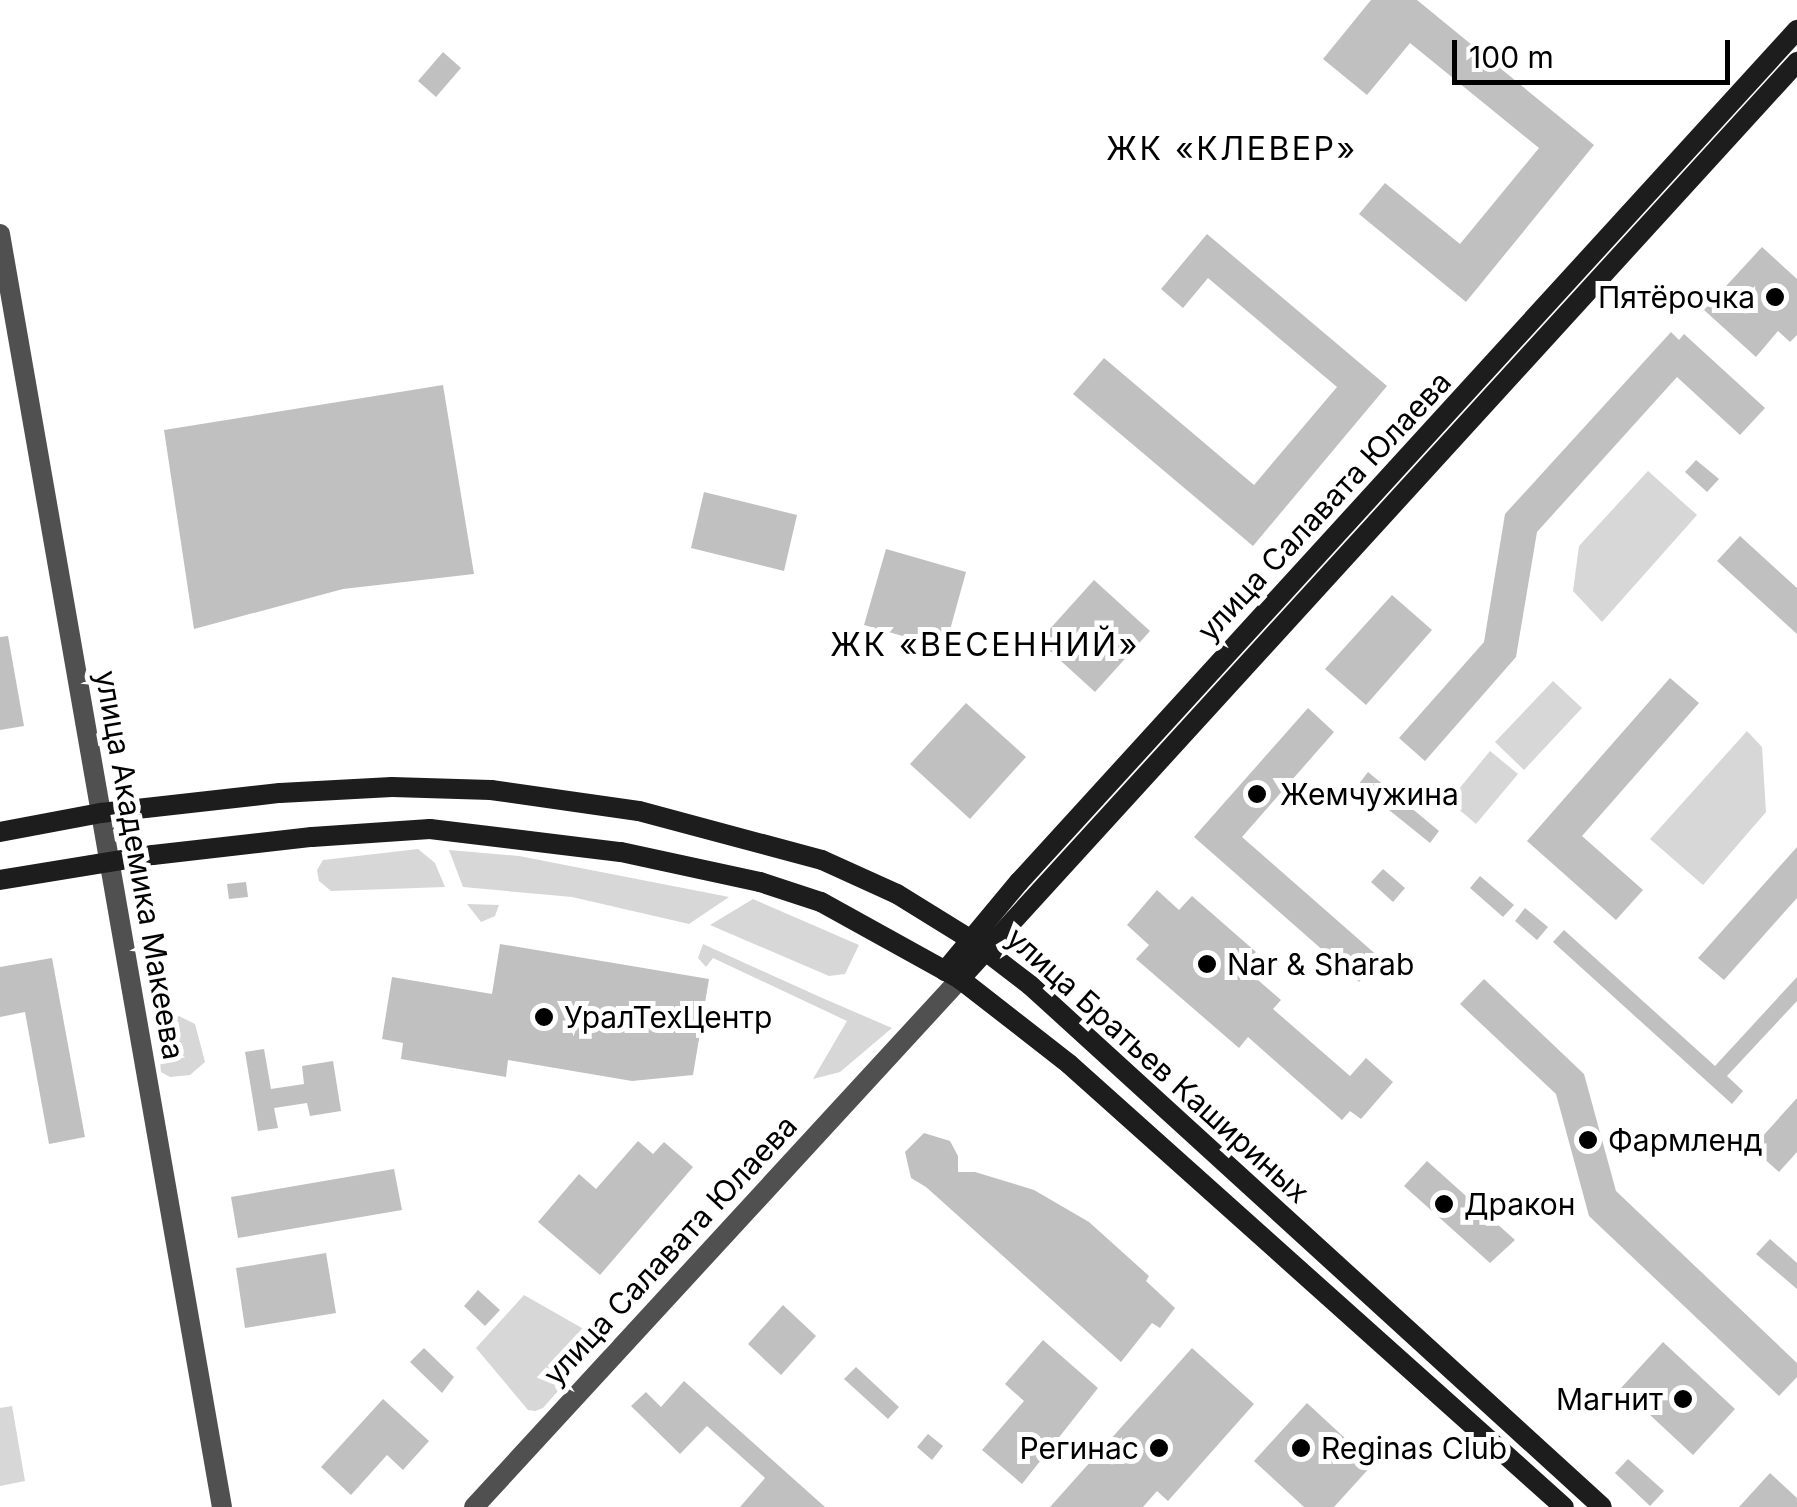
<!DOCTYPE html>
<html>
<head>
<meta charset="utf-8">
<style>
	body { margin:0 }
	#map { position:relative; width:1797px; height:1507px; overflow:hidden; background:#fff; font-family:Inter,sans-serif }
	div>[style] { position:absolute }
	[style*='--x'] { left:calc(var(--x)*1px); top:calc(var(--y)*1px); width:calc(var(--w)*1px); rotate:calc(var(--a)*1deg) }
	.green>* { inset:0; background:#d7d7d7 }
	.building>* { inset:0; background:#c0c0c0 }
	.tertiary>* { height:20px; margin:-10px; padding:0 10px; transform-origin:10px; border-radius:10px; background:#505050 }
	.secondary>* { height:20px; margin:-10px; padding:0 10px; transform-origin:10px; border-radius:10px; background:#1d1d1d }
	.dots>* { width:28px; height:28px; translate:-50% -50%; box-sizing:border-box; border:5px solid #fff; border-radius:50% }
	span { translate:-50% -50%; white-space:nowrap; text-align:center; line-height:1.15; -webkit-text-stroke:10px #fff; paint-order:stroke }
	.poi-label { font-size:30px; color:#000 }
	.right { translate:-100% -50%; text-align:right }
	.left { translate:0 -50%; text-align:left }
	.street-label { font-size:30px; color:#000 }
	.neighbourhood-label { font-size:32px; color:#000; letter-spacing:2.5px }
	.scale { position:absolute; left:1452px; top:40px; width:278px; height:45px; box-sizing:border-box; border:5px solid #000; border-top:0; padding-left:12px; font-size:30px; line-height:35px; white-space:nowrap; color:#000; -webkit-text-stroke:8px #fff; paint-order:stroke }
</style>
</head>
<body>
<div id="map">
	<div class="green">
		<i style="clip-path:polygon(1648px 471px,1697px 515px,1602px 622px,1573px 591px,1579px 546px)"></i>
		<i style="clip-path:polygon(1553px 681px,1582px 708px,1524px 770px,1495px 742px)"></i>
		<i style="clip-path:polygon(1747px 731px,1762px 747px,1766px 812px,1703px 885px,1650px 839px)"></i>
		<i style="clip-path:polygon(1490px 751px,1518px 774px,1476px 824px,1449px 801px)"></i>
		<i style="clip-path:polygon(418px 849px,435px 863px,445px 887px,331px 891px,319px 881px,317px 870px,323px 860px)"></i>
		<i style="clip-path:polygon(449px 850px,519px 856px,729px 897px,689px 924px,572px 897px,463px 887px)"></i>
		<i style="clip-path:polygon(753px 899px,859px 945px,845px 974px,829px 976px,710px 925px)"></i>
		<i style="clip-path:polygon(467px 904px,499px 905px,495px 916px,481px 922px)"></i>
		<i style="clip-path:polygon(703px 944px,820px 997px,892px 1028px,840px 1072px,813px 1079px,847px 1021px,713px 958px,706px 967px,698px 958px)"></i>
		<i style="clip-path:polygon(179px 1016px,195px 1024px,205px 1062px,190px 1075px,170px 1077px,161px 1072px,157px 1030px,169px 1018px)"></i>
		<i style="clip-path:polygon(524px 1295px,603px 1340px,543px 1408px,535px 1411px,528px 1410px,476px 1348px)"></i>
		<i style="clip-path:polygon(12px 1406px,25px 1481px,0 1486px,0 1408px)"></i>
	</div>
	<div class="building">
		<i style="clip-path:polygon(1371px 0,1417px 0,1594px 145px,1466px 302px,1359px 214px,1385px 183px,1460px 244px,1539px 148px,1410px 43px,1367px 95px,1323px 59px)"></i>
		<i style="clip-path:polygon(443px 52px,461px 68px,436px 97px,418px 81px)"></i>
		<i style="clip-path:polygon(1207px 234px,1387px 386px,1253px 546px,1073px 394px,1104px 358px,1254px 485px,1337px 387px,1208px 278px,1183px 308px,1161px 289px)"></i>
		<i style="clip-path:polygon(1762px 247px,1797px 279px,1797px 335px,1790px 342px,1778px 331px,1756px 357px,1704px 310px)"></i>
		<i style="clip-path:polygon(1671px 332px,1679px 340px,1684px 334px,1765px 408px,1740px 435px,1677px 377px,1537px 532px,1516px 657px,1425px 761px,1399px 738px,1484px 642px,1505px 514px)"></i>
		<i style="clip-path:polygon(443px 385px,474px 574px,343px 589px,194px 629px,164px 430px)"></i>
		<i style="clip-path:polygon(1696px 460px,1719px 479px,1707px 492px,1685px 472px)"></i>
		<i style="clip-path:polygon(704px 492px,797px 515px,784px 571px,691px 548px)"></i>
		<i style="clip-path:polygon(1740px 536px,1797px 588px,1797px 634px,1717px 561px)"></i>
		<i style="clip-path:polygon(886px 549px,966px 572px,945px 648px,864px 625px)"></i>
		<i style="clip-path:polygon(1094px 580px,1150px 631px,1095px 692px,1039px 641px)"></i>
		<i style="clip-path:polygon(1392px 595px,1432px 630px,1366px 705px,1325px 669px)"></i>
		<i style="clip-path:polygon(8px 636px,24px 726px,0 730px,0 637px)"></i>
		<i style="clip-path:polygon(1670px 678px,1699px 703px,1582px 836px,1643px 890px,1616px 920px,1527px 841px)"></i>
		<i style="clip-path:polygon(966px 703px,1026px 757px,970px 819px,910px 764px)"></i>
		<i style="clip-path:polygon(1308px 708px,1334px 732px,1242px 837px,1380px 958px,1359px 982px,1194px 837px)"></i>
		<i style="clip-path:polygon(1368px 772px,1439px 831px,1430px 843px,1358px 785px)"></i>
		<i style="clip-path:polygon(1797px 847px,1797px 898px,1724px 980px,1698px 958px)"></i>
		<i style="clip-path:polygon(1383px 869px,1405px 888px,1393px 902px,1371px 882px)"></i>
		<i style="clip-path:polygon(1480px 876px,1514px 905px,1503px 917px,1470px 888px)"></i>
		<i style="clip-path:polygon(246px 882px,248px 897px,229px 899px,227px 884px)"></i>
		<i style="clip-path:polygon(1157px 890px,1179px 910px,1192px 896px,1256px 952px,1243px 967px,1281px 1000px,1273px 1009px,1350px 1076px,1366px 1058px,1393px 1082px,1361px 1119px,1350px 1111px,1342px 1120px,1248px 1037px,1239px 1048px,1136px 959px,1149px 945px,1127px 925px)"></i>
		<i style="clip-path:polygon(1525px 908px,1548px 927px,1537px 940px,1515px 921px)"></i>
		<i style="clip-path:polygon(1564px 930px,1715px 1066px,1797px 977px,1797px 1001px,1727px 1076px,1743px 1091px,1732px 1104px,1553px 942px)"></i>
		<i style="clip-path:polygon(500px 944px,709px 979px,693px 1075px,632px 1081px,508px 1060px,506px 1077px,401px 1059px,403px 1043px,382px 1039px,392px 977px,492px 994px)"></i>
		<i style="clip-path:polygon(52px 958px,85px 1137px,49px 1144px,25px 1012px,0 1017px,0 967px)"></i>
		<i style="clip-path:polygon(1484px 979px,1584px 1074px,1616px 1191px,1797px 1363px,1797px 1377px,1779px 1396px,1589px 1216px,1556px 1094px,1460px 1004px)"></i>
		<i style="clip-path:polygon(264px 1049px,271px 1089px,304px 1084px,302px 1066px,333px 1061px,341px 1111px,310px 1116px,307px 1103px,274px 1108px,278px 1128px,258px 1131px,245px 1052px)"></i>
		<i style="clip-path:polygon(1797px 1098px,1797px 1152px,1779px 1172px,1752px 1148px)"></i>
		<i style="clip-path:polygon(924px 1133px,950px 1141px,958px 1156px,958px 1172px,975px 1172px,1034px 1190px,1089px 1222px,1149px 1276px,1146px 1281px,1175px 1308px,1160px 1328px,1152px 1323px,1121px 1362px,926px 1187px,911px 1178px,905px 1152px)"></i>
		<i style="clip-path:polygon(638px 1141px,653px 1154px,664px 1142px,693px 1167px,600px 1275px,538px 1222px,579px 1174px,596px 1189px)"></i>
		<i style="clip-path:polygon(1427px 1161px,1515px 1240px,1490px 1263px,1404px 1186px)"></i>
		<i style="clip-path:polygon(394px 1169px,402px 1210px,238px 1238px,231px 1197px)"></i>
		<i style="clip-path:polygon(1770px 1239px,1797px 1263px,1797px 1289px,1756px 1254px)"></i>
		<i style="clip-path:polygon(326px 1253px,336px 1313px,245px 1328px,236px 1268px)"></i>
		<i style="clip-path:polygon(478px 1290px,500px 1310px,485px 1326px,464px 1306px)"></i>
		<i style="clip-path:polygon(783px 1305px,816px 1336px,781px 1375px,748px 1344px)"></i>
		<i style="clip-path:polygon(1043px 1340px,1098px 1388px,1022px 1484px,982px 1450px,1024px 1401px,1005px 1384px)"></i>
		<i style="clip-path:polygon(1663px 1342px,1735px 1409px,1693px 1455px,1621px 1388px)"></i>
		<i style="clip-path:polygon(424px 1348px,454px 1377px,442px 1393px,410px 1362px)"></i>
		<i style="clip-path:polygon(1192px 1348px,1254px 1404px,1168px 1501px,1157px 1491px,1143px 1507px,1050px 1507px)"></i>
		<i style="clip-path:polygon(856px 1367px,899px 1407px,888px 1419px,844px 1379px)"></i>
		<i style="clip-path:polygon(684px 1381px,825px 1507px,740px 1507px,765px 1478px,707px 1426px,680px 1454px,631px 1406px,646px 1392px,661px 1407px)"></i>
		<i style="clip-path:polygon(383px 1399px,429px 1441px,403px 1470px,387px 1455px,351px 1495px,321px 1467px)"></i>
		<i style="clip-path:polygon(1307px 1403px,1373px 1464px,1334px 1507px,1304px 1507px,1254px 1461px)"></i>
		<i style="clip-path:polygon(928px 1434px,943px 1446px,932px 1460px,917px 1447px)"></i>
		<i style="clip-path:polygon(1628px 1459px,1664px 1491px,1650px 1506px,1615px 1473px)"></i>
		<i style="clip-path:polygon(1770px 1473px,1797px 1498px,1797px 1507px,1739px 1507px)"></i>
	</div>
	<div class="tertiary">
		<i style="--x:0;--y:234;--w:1292;--a:80.11"></i>
		<i style="--x:474;--y:1507;--w:718;--a:-47.37"></i>
	</div>
	<div class="secondary">
		<i style="--x:0;--y:832;--w:103;--a:-10.7"></i>
		<i style="--x:101;--y:813;--w:180;--a:-6.4"></i>
		<i style="--x:280;--y:793;--w:112;--a:-3.1"></i>
		<i style="--x:392;--y:787;--w:99;--a:1.7"></i>
		<i style="--x:491;--y:790;--w:149;--a:8.1"></i>
		<i style="--x:639;--y:811;--w:189;--a:15"></i>
		<i style="--x:822;--y:860;--w:82;--a:24.4"></i>
		<i style="--x:897;--y:894;--w:86;--a:31.7"></i>
		<i style="--x:970;--y:939;--w:76;--a:37.5"></i>
		<i style="--x:1030;--y:985;--w:774;--a:42.38"></i>
		<i style="--x:0;--y:880;--w:155;--a:-9.3"></i>
		<i style="--x:153;--y:855;--w:160;--a:-6.5"></i>
		<i style="--x:312;--y:837;--w:118;--a:-3.9"></i>
		<i style="--x:430;--y:829;--w:192;--a:6.9"></i>
		<i style="--x:621;--y:852;--w:142;--a:12.2"></i>
		<i style="--x:760;--y:882;--w:64;--a:18.2"></i>
		<i style="--x:821;--y:902;--w:159;--a:29"></i>
		<i style="--x:960;--y:979;--w:138;--a:37.9"></i>
		<i style="--x:1069;--y:1064;--w:664;--a:41.83"></i>
		<i style="--x:945;--y:971;--w:116;--a:-50.3"></i>
		<i style="--x:1019;--y:882;--w:1154;--a:-47.6"></i>
		<i style="--x:960;--y:979;--w:1242;--a:-47.61"></i>
	</div>
	<div class="dots">
		<i style="left:1775px;top:297px;background:#000"></i>
		<i style="left:1257px;top:794px;background:#000"></i>
		<i style="left:1207px;top:964px;background:#000"></i>
		<i style="left:544px;top:1017px;background:#000"></i>
		<i style="left:1588px;top:1140px;background:#000"></i>
		<i style="left:1444px;top:1204px;background:#000"></i>
		<i style="left:1683px;top:1399px;background:#000"></i>
		<i style="left:1159px;top:1448px;background:#000"></i>
		<i style="left:1301px;top:1448px;background:#000"></i>
	</div>
	<div class="poi-label">
		<span class="right" style="left:1755px;top:297px">Пятёрочка</span>
		<span class="left" style="left:1280px;top:794px">Жемчужина</span>
		<span class="left" style="left:1227px;top:964px">Nar &amp; Sharab</span>
		<span class="left" style="left:564px;top:1017px">УралТехЦентр</span>
		<span class="left" style="left:1608px;top:1140px">Фармленд</span>
		<span class="left" style="left:1464px;top:1204px">Дракон</span>
		<span class="right" style="left:1663px;top:1399px">Магнит</span>
		<span class="right" style="left:1139px;top:1448px">Регинас</span>
		<span class="left" style="left:1321px;top:1448px">Reginas Club</span>
	</div>
	<div class="street-label">
		<span style="left:1324px;top:506px;rotate:-47deg">улица Салавата Юлаева</span>
		<span style="left:140px;top:865px;rotate:80deg">улица Академика Макеева</span>
		<span style="left:1158px;top:1065px;rotate:42deg">улица Братьев Кашириных</span>
		<span style="left:670px;top:1250px;rotate:-47deg">улица Салавата Юлаева</span>
	</div>
	<div class="neighbourhood-label">
		<span style="left:1232px;top:149px">ЖК «КЛЕВЕР»</span>
		<span style="left:985px;top:645px">ЖК «ВЕСЕННИЙ»</span>
	</div>
	<div class="scale">100 m</div>
</div>
</body>
</html>
